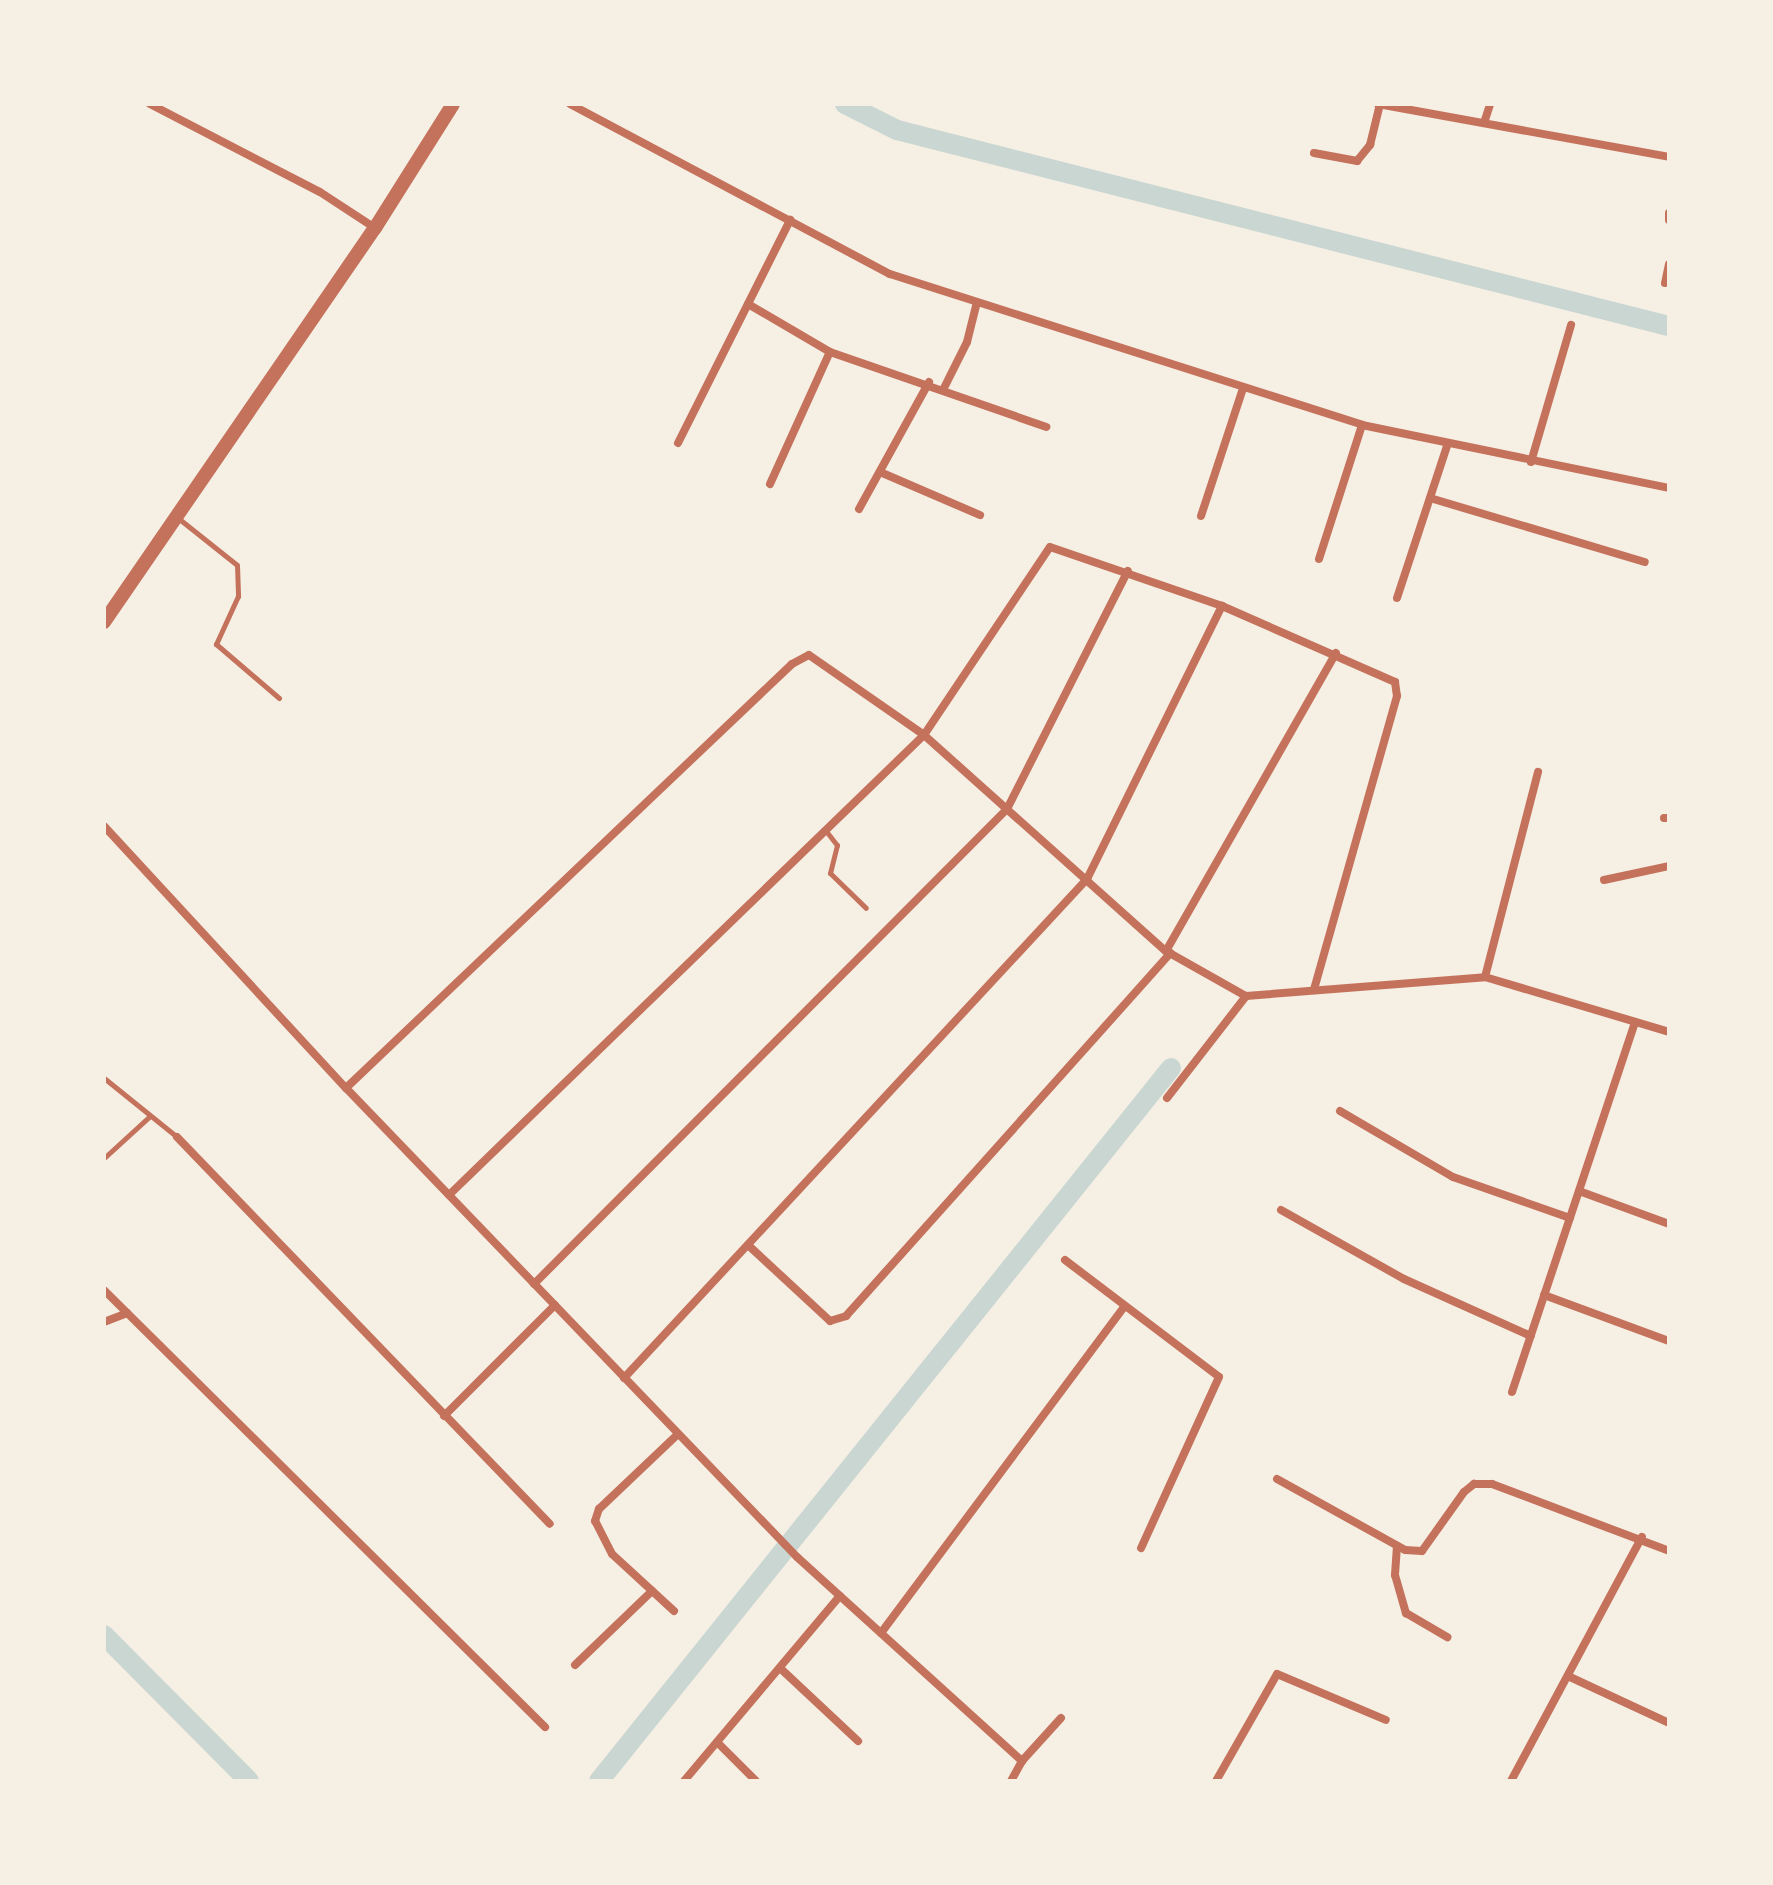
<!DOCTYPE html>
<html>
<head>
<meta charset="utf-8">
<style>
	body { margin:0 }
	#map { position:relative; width:1773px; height:1885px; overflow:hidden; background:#f6efe4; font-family:Barlow,sans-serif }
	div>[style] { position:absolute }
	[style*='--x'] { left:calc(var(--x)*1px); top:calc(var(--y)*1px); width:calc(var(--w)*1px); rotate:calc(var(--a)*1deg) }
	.canal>* { height:20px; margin:-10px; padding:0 10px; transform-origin:10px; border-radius:10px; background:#c9d6d2 }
	.service>* { height:5px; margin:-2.5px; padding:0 2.5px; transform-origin:2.5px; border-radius:2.5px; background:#c5725c }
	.minor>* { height:8px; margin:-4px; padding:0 4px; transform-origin:4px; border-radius:4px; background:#c5725c }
	.tertiary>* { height:14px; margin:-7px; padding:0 7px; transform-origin:7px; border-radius:7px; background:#c5725c }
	span { translate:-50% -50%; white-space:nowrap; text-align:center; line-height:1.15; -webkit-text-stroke:6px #f6efe4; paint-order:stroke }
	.frame { position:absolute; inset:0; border:106px solid #f6efe4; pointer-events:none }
</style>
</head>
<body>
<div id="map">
	<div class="canal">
		<i style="--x:845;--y:104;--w:58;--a:26.6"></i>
		<i style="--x:897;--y:130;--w:796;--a:14.25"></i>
		<i style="--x:104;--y:1635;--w:206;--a:45.2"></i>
		<i style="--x:599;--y:1781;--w:914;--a:-51.26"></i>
	</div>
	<div class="service">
		<i style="--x:178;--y:518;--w:75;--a:38.5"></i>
		<i style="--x:237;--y:565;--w:31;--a:88"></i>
		<i style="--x:238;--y:596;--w:53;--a:114.6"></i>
		<i style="--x:216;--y:644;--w:83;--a:40.6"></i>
		<i style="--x:826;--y:831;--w:18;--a:52"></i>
		<i style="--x:837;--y:845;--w:29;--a:104"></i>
		<i style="--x:830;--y:873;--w:50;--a:44.2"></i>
		<i style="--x:104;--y:1078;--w:94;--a:38.9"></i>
		<i style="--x:104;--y:1158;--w:62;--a:-42.4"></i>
	</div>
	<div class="minor">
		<i style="--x:150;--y:104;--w:191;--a:27.4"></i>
		<i style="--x:320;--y:192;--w:66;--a:33.2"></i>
		<i style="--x:570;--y:104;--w:362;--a:28"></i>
		<i style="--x:890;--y:274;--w:496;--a:17.7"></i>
		<i style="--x:1362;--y:425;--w:313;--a:11.6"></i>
		<i style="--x:1378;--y:104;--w:296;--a:10.3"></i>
		<i style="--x:1484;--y:123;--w:20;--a:-72"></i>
		<i style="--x:1314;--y:153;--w:44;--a:10.5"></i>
		<i style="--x:1357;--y:161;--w:21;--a:-51"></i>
		<i style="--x:1370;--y:145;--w:42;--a:-76.3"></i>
		<i style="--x:1669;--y:213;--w:7;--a:90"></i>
		<i style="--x:1665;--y:283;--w:19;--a:-78"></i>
		<i style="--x:748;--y:304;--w:95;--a:30.3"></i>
		<i style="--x:830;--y:352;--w:229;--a:19.1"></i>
		<i style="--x:944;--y:388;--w:51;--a:-63.4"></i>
		<i style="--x:967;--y:342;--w:41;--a:-76"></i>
		<i style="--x:678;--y:443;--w:250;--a:-63.3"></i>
		<i style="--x:1531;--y:462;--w:143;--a:-73.7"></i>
		<i style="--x:880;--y:472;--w:109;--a:23.3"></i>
		<i style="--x:770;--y:484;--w:145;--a:-65.6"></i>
		<i style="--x:1430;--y:498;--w:224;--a:16.6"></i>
		<i style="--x:859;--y:509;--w:145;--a:-61.1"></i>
		<i style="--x:1201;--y:516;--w:135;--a:-71.8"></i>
		<i style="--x:1319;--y:559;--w:141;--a:-72.2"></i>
		<i style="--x:1397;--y:598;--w:163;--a:-71.8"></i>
		<i style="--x:1664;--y:818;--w:5;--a:0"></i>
		<i style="--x:104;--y:826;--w:357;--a:47.3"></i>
		<i style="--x:346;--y:1088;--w:651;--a:46.12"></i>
		<i style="--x:797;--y:1557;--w:304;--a:42.2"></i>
		<i style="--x:1022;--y:1761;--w:58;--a:-47.8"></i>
		<i style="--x:1604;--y:880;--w:66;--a:-12.2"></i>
		<i style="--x:1166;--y:951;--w:343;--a:-60.3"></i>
		<i style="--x:1485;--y:977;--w:212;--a:-75.5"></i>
		<i style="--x:346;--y:1088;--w:615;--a:-43.55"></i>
		<i style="--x:792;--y:664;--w:19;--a:-28"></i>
		<i style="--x:809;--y:655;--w:140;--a:34.8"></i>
		<i style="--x:924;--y:735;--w:324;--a:41.8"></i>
		<i style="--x:1166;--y:951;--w:92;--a:29.4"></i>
		<i style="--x:1246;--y:996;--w:240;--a:-4.5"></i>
		<i style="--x:1485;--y:977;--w:192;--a:16.6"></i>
		<i style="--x:1167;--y:1098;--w:129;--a:-52.2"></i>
		<i style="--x:1340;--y:1111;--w:131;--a:30.3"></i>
		<i style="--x:1453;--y:1177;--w:124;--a:19.3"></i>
		<i style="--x:177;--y:1137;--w:537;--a:46.06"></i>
		<i style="--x:1579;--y:1191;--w:96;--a:20.1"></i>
		<i style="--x:449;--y:1195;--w:661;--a:-44.08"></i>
		<i style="--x:924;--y:735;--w:226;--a:-56.2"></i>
		<i style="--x:1050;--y:547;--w:182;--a:18.9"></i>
		<i style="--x:1222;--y:606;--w:189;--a:23.7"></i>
		<i style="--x:1395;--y:682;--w:14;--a:82"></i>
		<i style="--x:1397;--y:696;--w:305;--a:105.8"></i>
		<i style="--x:1281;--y:1210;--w:141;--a:29.3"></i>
		<i style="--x:1404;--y:1279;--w:139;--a:24.2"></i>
		<i style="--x:748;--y:1245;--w:112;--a:42.8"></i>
		<i style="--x:830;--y:1321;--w:17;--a:-17"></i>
		<i style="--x:846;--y:1316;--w:487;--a:-48.2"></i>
		<i style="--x:1065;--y:1260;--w:193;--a:37.2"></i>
		<i style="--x:1219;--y:1377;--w:188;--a:114.5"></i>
		<i style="--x:534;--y:1284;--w:670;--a:-45.12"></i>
		<i style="--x:1007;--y:809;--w:267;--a:-63.1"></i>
		<i style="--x:104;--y:1290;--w:621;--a:44.74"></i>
		<i style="--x:1544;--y:1295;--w:133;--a:20.2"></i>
		<i style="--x:104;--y:1322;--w:25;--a:-21"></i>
		<i style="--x:624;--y:1378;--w:681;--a:-47.14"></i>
		<i style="--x:1087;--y:879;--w:305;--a:-63.7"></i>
		<i style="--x:1512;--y:1392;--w:390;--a:-71.6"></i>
		<i style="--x:444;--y:1416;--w:157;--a:-45"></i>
		<i style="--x:1277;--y:1479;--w:146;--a:29"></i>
		<i style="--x:1405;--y:1550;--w:17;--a:3"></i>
		<i style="--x:1422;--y:1551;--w:72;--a:-54.6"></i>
		<i style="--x:1464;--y:1492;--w:13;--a:-39"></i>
		<i style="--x:1474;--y:1484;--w:18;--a:0"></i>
		<i style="--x:1492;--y:1484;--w:189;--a:20.7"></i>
		<i style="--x:1397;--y:1546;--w:29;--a:94"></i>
		<i style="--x:1395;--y:1575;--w:40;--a:74"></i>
		<i style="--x:1406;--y:1613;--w:48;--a:30.3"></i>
		<i style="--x:674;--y:1611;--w:84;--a:-137.4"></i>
		<i style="--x:612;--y:1554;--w:37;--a:-117"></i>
		<i style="--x:595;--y:1521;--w:13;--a:-72"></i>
		<i style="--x:599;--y:1509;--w:108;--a:-43.5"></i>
		<i style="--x:881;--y:1633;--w:408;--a:-53.3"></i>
		<i style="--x:575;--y:1665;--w:107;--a:-43.9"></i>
		<i style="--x:780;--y:1668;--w:107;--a:43.1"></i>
		<i style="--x:1570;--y:1677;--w:109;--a:24.9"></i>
		<i style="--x:717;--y:1742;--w:55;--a:45"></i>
		<i style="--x:684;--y:1781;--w:242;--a:-49.9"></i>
		<i style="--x:1011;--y:1781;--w:23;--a:-61"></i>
		<i style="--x:1216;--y:1781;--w:123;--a:-60.3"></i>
		<i style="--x:1277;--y:1674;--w:118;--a:22.9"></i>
		<i style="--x:1511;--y:1781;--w:277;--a:-61.8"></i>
	</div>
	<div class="tertiary">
		<i style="--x:104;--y:622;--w:478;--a:-55.5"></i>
		<i style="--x:375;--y:228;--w:146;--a:-57.8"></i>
	</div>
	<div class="frame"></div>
</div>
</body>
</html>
